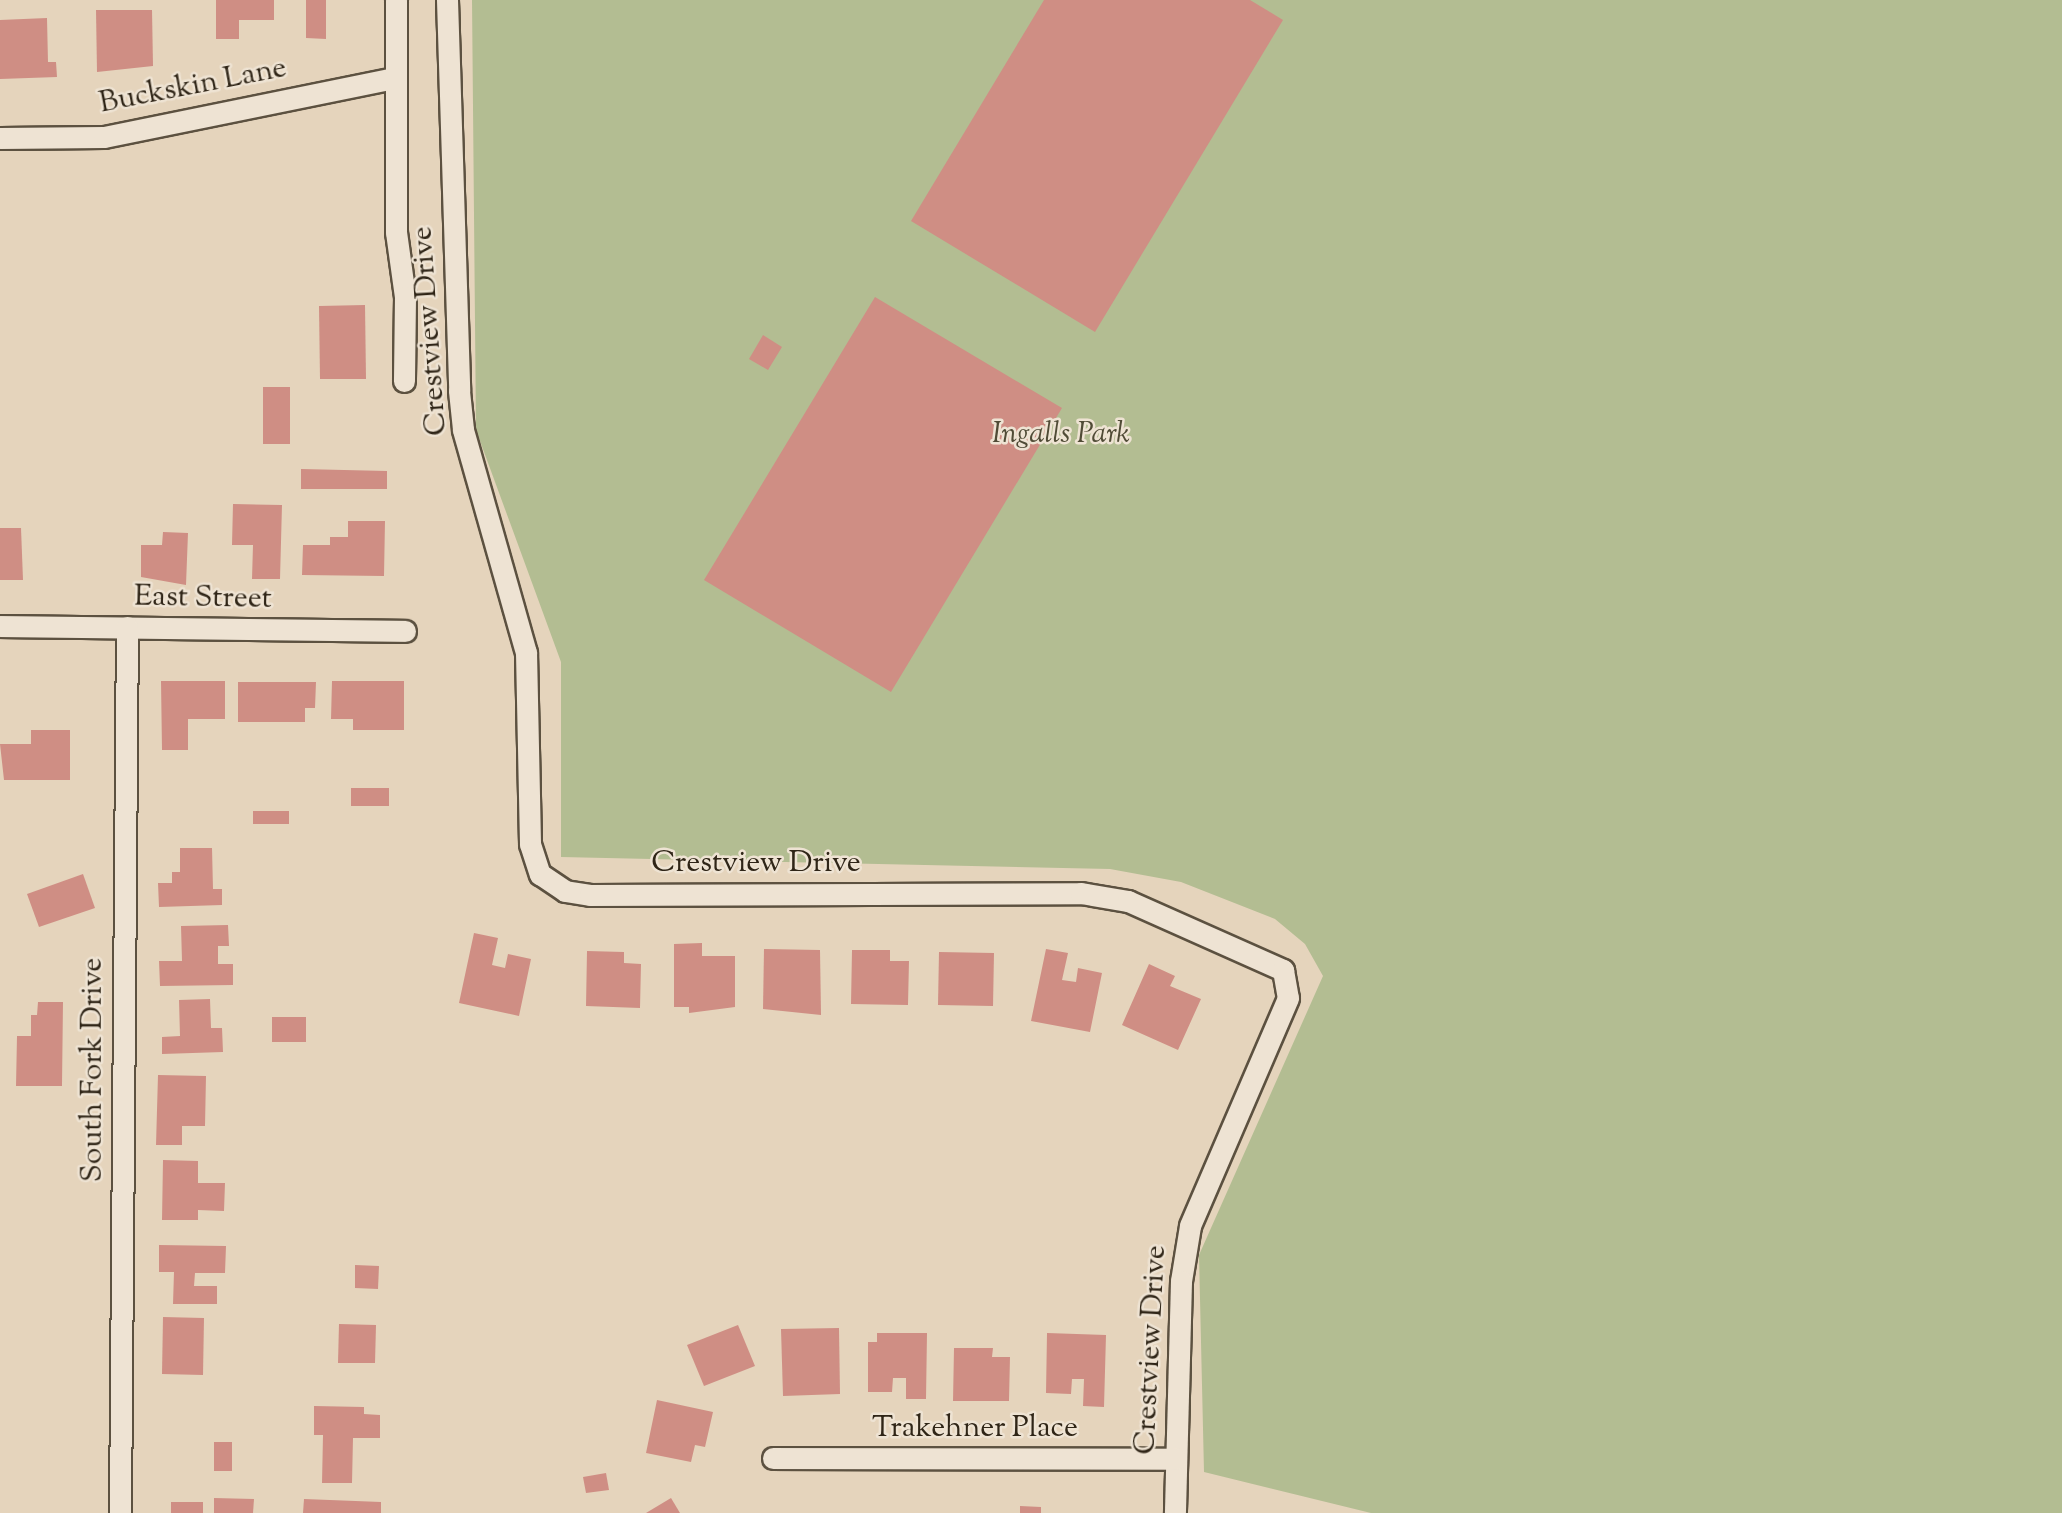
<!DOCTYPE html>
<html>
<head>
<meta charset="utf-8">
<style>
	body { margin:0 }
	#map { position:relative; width:2062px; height:1513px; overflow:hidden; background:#e5d4bc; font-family:"Sorts Mill Goudy",serif }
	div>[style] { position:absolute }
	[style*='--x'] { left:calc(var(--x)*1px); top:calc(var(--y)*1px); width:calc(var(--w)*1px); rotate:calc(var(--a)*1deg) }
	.green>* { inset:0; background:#b3bd92 }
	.building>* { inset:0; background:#cf8e84 }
	.roads { filter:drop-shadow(2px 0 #5c5140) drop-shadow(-2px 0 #5c5140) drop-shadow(0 2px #5c5140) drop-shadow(0 -2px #5c5140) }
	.street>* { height:21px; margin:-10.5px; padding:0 10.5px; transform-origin:10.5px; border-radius:10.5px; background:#eee3d3 }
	span { translate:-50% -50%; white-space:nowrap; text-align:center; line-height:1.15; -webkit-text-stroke:5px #eee3d3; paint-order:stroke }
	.street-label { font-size:30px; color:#2f2517 }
	.park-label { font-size:30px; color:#504b36; font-style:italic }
</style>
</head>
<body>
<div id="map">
	<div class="green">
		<i style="clip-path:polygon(472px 0,2062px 0,2062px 1513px,1371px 1513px,1204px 1472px,1199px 1255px,1323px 976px,1305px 944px,1275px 919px,1181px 882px,1110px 869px,561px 857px,561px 662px,476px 430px)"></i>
	</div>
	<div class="building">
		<i style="clip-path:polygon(216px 0,274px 0,274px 20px,239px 20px,239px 39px,216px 39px)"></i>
		<i style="clip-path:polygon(306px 0,326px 0,326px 39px,306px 38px)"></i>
		<i style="clip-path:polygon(1044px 0,1250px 0,1283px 20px,1095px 332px,911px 221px)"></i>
		<i style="clip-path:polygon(96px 10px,152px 10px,153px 66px,97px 72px)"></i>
		<i style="clip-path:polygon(47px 18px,48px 62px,56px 62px,57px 77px,0 79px,0 20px)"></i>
		<i style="clip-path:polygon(875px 297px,1062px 408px,891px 692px,704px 580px)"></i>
		<i style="clip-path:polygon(365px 305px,366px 379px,320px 379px,319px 306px)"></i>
		<i style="clip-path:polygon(763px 335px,782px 347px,768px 370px,749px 359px)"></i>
		<i style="clip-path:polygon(263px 387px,290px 387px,290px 444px,263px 444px)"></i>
		<i style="clip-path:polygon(301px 469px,387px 471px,387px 489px,301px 489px)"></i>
		<i style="clip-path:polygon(233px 504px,282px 505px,280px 579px,252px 579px,253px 545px,232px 545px)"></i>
		<i style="clip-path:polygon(348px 521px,385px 521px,384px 576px,302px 575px,303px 545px,330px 545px,330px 537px,348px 537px)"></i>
		<i style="clip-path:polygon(0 528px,21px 528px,23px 580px,0 580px)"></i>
		<i style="clip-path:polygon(163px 532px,188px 533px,186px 585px,141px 577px,141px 545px,162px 545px)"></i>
		<i style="clip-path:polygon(161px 681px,225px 681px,225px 719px,188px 719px,188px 750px,162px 750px)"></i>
		<i style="clip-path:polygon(332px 681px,404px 681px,404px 730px,353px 730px,353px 719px,331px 719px)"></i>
		<i style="clip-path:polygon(238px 682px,316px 682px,315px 708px,305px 708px,305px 722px,238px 722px)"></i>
		<i style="clip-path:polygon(31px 730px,70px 730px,70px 780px,4px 780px,0 744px,31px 744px)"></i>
		<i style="clip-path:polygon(351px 788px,389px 788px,389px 806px,351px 806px)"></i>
		<i style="clip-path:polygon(253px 811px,289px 811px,289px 824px,253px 824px)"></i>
		<i style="clip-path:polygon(180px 848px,212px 848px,213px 889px,222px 889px,222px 905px,159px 907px,158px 883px,172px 883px,172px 872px,180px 872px)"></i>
		<i style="clip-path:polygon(83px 874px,95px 908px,39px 927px,27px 894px)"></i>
		<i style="clip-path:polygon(228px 925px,229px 946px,218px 946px,218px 964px,233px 964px,233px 985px,160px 986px,159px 961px,182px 961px,181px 926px)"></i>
		<i style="clip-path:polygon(474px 933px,498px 938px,492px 965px,505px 968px,508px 954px,531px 959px,519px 1016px,459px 1003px)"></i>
		<i style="clip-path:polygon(702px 943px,702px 956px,735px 956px,735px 1007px,689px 1013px,689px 1007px,674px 1007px,674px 944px)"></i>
		<i style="clip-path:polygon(764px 949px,820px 950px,821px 1015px,763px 1009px)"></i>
		<i style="clip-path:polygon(1046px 949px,1068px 953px,1062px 980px,1076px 982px,1078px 968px,1102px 973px,1090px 1032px,1031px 1021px)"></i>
		<i style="clip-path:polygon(852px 950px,890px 950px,890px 961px,909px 961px,908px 1005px,851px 1004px)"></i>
		<i style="clip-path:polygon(587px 951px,624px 952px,624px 963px,641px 964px,640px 1008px,586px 1006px)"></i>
		<i style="clip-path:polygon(939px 952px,994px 953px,993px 1006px,938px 1005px)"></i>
		<i style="clip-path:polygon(1149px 964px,1175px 976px,1170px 986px,1201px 999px,1178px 1050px,1122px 1025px)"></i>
		<i style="clip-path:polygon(210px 999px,211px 1028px,222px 1028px,223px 1052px,162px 1054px,162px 1037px,180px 1036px,179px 1000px)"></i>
		<i style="clip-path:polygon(38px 1002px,63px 1002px,62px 1086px,16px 1086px,17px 1036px,31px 1036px,31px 1015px,37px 1015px)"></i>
		<i style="clip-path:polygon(272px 1017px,306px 1017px,306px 1042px,272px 1042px)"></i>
		<i style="clip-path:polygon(158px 1075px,206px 1076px,205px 1126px,182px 1126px,182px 1145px,156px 1145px)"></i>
		<i style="clip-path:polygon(163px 1160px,198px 1161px,198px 1183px,225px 1183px,224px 1211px,198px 1210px,198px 1220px,162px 1220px)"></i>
		<i style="clip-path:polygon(159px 1245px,226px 1246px,225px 1273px,195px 1273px,194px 1286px,217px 1286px,217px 1304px,173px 1304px,174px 1272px,159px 1272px)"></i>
		<i style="clip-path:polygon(355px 1265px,379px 1266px,378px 1289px,355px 1288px)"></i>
		<i style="clip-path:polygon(163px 1317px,204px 1318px,203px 1375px,162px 1374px)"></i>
		<i style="clip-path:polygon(339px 1324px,376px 1325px,375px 1363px,338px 1363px)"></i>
		<i style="clip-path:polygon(738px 1325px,755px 1366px,704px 1386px,687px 1345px)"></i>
		<i style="clip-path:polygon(839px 1328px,840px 1394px,783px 1396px,781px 1329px)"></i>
		<i style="clip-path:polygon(877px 1333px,927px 1333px,926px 1399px,906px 1399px,906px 1378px,893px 1378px,892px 1392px,868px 1392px,868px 1342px,877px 1342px)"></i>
		<i style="clip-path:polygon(1047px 1333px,1106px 1335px,1104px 1407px,1083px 1406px,1084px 1379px,1072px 1379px,1071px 1394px,1046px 1393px)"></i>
		<i style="clip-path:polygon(954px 1348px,993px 1348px,992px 1357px,1010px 1357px,1009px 1401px,953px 1401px)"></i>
		<i style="clip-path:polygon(657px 1400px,713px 1412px,705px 1447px,695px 1445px,691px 1462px,646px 1453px)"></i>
		<i style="clip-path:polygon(314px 1406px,364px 1407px,364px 1414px,380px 1415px,380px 1438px,353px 1438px,352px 1483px,322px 1483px,323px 1435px,314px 1435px)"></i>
		<i style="clip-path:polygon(214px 1442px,232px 1442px,232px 1471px,214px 1471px)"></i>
		<i style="clip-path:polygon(606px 1473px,609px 1490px,586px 1493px,583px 1477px)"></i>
		<i style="clip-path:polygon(214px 1498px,254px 1499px,253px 1513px,214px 1513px)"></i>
		<i style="clip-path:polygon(671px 1498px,680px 1513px,646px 1513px)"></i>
		<i style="clip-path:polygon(304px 1499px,381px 1502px,381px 1513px,303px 1513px)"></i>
		<i style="clip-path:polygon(171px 1502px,203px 1502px,203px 1513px,171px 1513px)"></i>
		<i style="clip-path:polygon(1020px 1506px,1041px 1507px,1041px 1513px,1020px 1513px)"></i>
	</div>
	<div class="roads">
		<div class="street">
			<i style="--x:396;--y:0;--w:232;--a:90"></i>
			<i style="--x:396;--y:232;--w:66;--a:82.1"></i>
			<i style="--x:405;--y:297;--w:84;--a:90.7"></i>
			<i style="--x:447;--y:0;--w:391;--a:88.2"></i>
			<i style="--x:459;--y:391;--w:39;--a:84"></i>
			<i style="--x:463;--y:430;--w:231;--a:74.2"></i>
			<i style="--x:526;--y:652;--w:192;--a:88.8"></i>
			<i style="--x:530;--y:844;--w:32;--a:72"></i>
			<i style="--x:540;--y:874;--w:30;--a:34"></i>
			<i style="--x:565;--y:891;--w:25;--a:9"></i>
			<i style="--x:590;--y:895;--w:491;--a:-0.2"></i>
			<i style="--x:1081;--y:893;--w:48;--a:9.7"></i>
			<i style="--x:1128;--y:901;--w:170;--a:24"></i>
			<i style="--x:1283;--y:970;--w:28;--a:80"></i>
			<i style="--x:1288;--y:998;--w:248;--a:113.3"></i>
			<i style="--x:1190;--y:1226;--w:56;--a:99.3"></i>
			<i style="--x:1181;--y:1281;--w:232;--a:91.5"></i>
			<i style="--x:0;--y:138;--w:104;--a:-0.6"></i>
			<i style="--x:104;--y:137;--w:296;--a:-11.5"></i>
			<i style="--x:0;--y:626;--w:405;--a:0.7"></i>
			<i style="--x:773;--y:1458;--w:403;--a:0.1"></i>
			<i style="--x:120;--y:1513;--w:886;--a:-89.55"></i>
		</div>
	</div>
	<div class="street-label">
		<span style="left:193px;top:87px;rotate:-11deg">Buckskin Lane</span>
		<span style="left:431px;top:331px;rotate:-94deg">Crestview Drive</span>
		<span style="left:203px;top:599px;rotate:1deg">East Street</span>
		<span style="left:756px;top:864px">Crestview Drive</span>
		<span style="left:94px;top:1070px;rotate:-90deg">South Fork Drive</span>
		<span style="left:1152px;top:1350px;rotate:-87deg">Crestview Drive</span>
		<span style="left:975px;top:1429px">Trakehner Place</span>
	</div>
	<div class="park-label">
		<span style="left:1061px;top:435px">Ingalls Park</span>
	</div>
</div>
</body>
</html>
